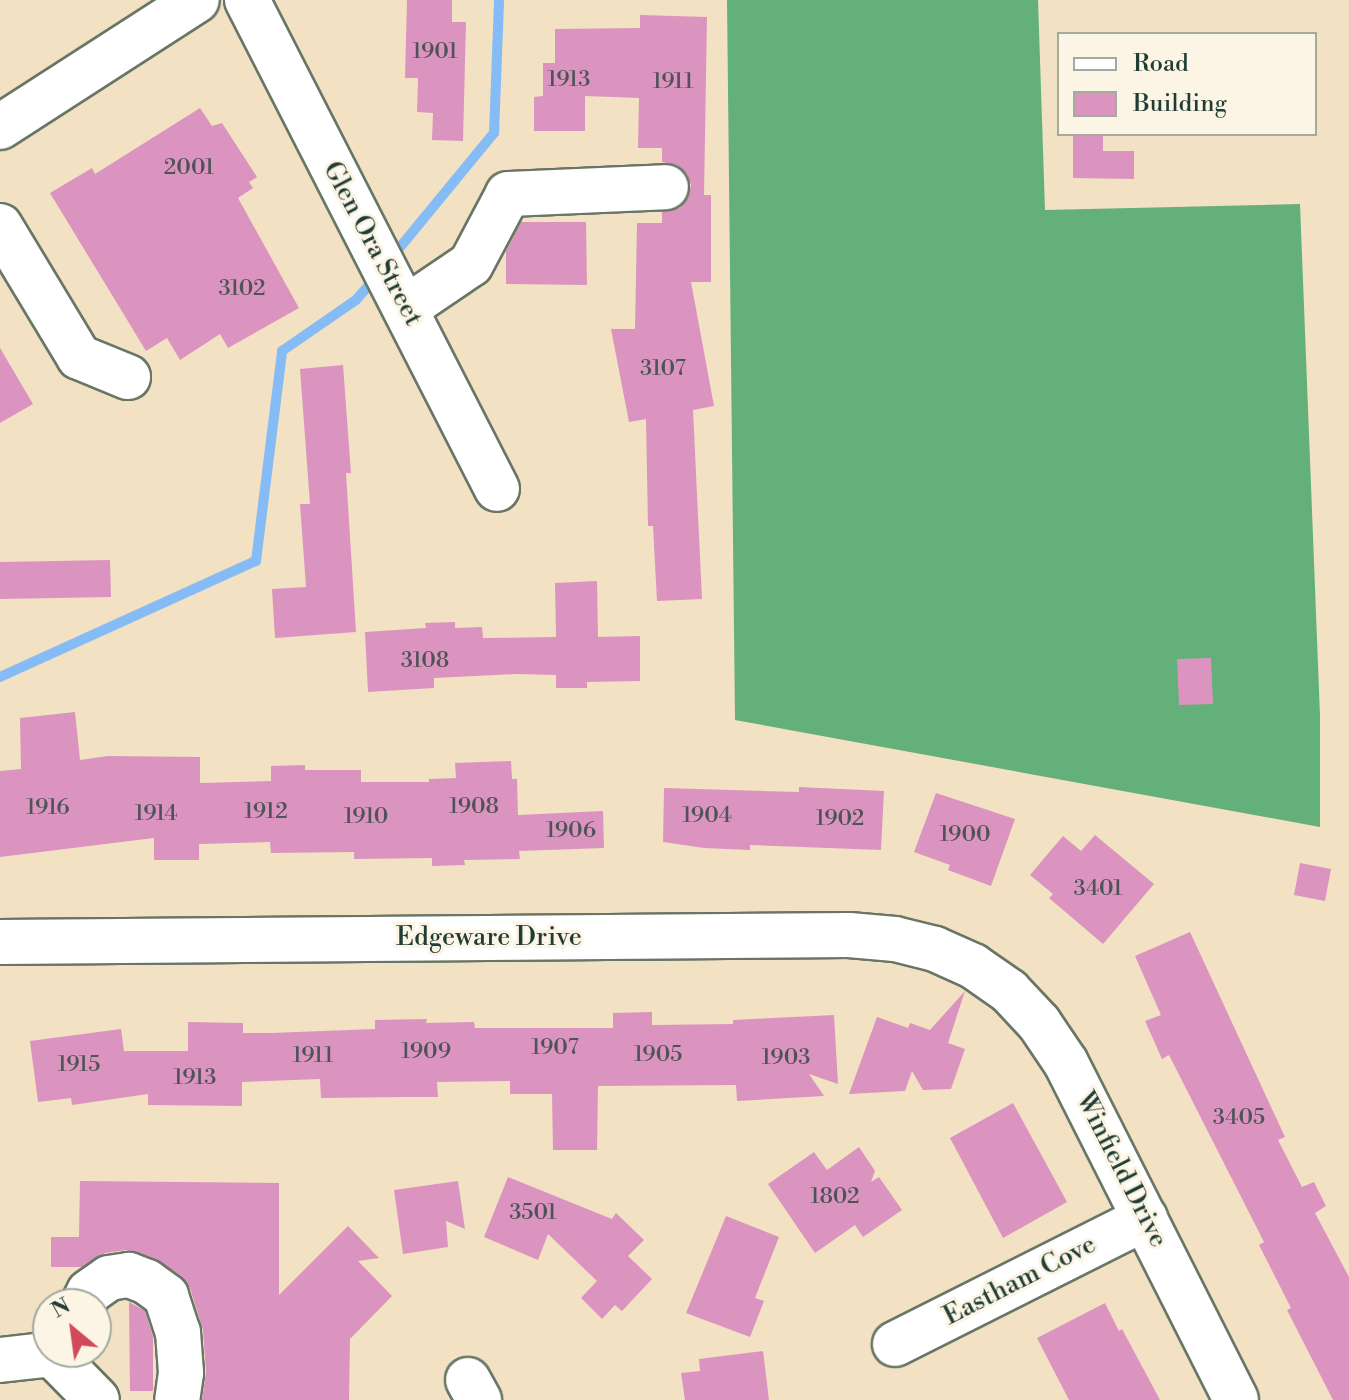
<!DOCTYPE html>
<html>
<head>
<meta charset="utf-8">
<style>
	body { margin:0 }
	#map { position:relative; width:1349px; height:1400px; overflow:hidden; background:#f2e1c3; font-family:"Libre Bodoni",serif }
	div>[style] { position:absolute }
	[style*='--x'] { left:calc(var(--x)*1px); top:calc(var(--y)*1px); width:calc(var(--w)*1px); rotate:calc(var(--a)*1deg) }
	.forest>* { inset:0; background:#64b07a }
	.stream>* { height:10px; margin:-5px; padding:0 5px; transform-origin:5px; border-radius:5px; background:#85bcf5 }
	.building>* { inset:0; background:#db94bf }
	.roads { filter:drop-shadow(2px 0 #697666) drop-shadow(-2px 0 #697666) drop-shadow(0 2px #697666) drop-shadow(0 -2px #697666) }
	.minor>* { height:44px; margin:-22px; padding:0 22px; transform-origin:22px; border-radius:22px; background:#fff }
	span { translate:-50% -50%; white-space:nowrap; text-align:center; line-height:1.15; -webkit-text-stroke:6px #fcf5e5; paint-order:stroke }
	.number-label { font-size:22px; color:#4e5357 }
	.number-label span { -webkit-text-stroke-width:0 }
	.street-label { font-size:26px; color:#1f3d34 }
	.legend { position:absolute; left:1057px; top:32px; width:260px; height:104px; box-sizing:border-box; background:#fcf5e5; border:2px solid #a4ab9e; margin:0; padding:10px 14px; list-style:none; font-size:24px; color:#1f3d34 }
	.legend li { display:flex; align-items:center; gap:16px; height:40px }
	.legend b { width:40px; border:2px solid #a4ab9e }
	.north { position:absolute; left:32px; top:1288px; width:80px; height:80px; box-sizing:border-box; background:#fcf5e5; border:2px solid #a4ab9e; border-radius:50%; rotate:331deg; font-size:22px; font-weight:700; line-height:32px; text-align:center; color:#1f3d34 }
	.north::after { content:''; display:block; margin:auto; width:28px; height:36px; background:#d1495b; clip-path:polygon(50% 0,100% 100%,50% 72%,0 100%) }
</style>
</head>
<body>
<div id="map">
	<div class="forest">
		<i style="clip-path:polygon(727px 0,1038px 0,1045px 210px,1300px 204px,1320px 716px,1320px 827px,735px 720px)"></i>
	</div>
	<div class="stream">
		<i style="--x:392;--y:257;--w:161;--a:-50.6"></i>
		<i style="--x:494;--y:133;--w:133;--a:-87.8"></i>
		<i style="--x:0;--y:677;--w:281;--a:-24.4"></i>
		<i style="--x:256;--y:561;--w:212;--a:-82.9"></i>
		<i style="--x:282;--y:351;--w:90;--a:-34.6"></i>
		<i style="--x:356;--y:300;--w:32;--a:-49"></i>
	</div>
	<div class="building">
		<i style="clip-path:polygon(407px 0,452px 0,452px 22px,466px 22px,463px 141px,432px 140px,433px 113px,417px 112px,418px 78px,405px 78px)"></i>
		<i style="clip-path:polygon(640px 15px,707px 17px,704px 195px,711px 195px,711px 282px,691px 282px,714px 406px,693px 410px,702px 599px,657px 601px,653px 526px,648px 526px,646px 419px,629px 422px,611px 329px,635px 329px,637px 223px,662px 223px,662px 212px,680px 208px,688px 198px,691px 185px,687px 174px,677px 165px,662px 162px,662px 148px,638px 148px,639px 98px,585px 96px,585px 131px,534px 131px,534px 97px,543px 96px,543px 63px,555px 63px,555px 29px,640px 28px)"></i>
		<i style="clip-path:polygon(200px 108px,212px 126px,222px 123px,257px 177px,249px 182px,253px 188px,238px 198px,299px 308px,228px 348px,220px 334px,180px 360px,167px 338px,146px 351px,50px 193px,92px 168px,95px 174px)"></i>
		<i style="clip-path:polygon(1073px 134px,1103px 134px,1103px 151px,1134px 151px,1134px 179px,1073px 178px)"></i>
		<i style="clip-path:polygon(521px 222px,586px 222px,587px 285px,506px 284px,506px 251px)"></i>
		<i style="clip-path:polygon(0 348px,33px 404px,0 423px)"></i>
		<i style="clip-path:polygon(343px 365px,351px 473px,346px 473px,356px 632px,275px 638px,272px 589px,306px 587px,300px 504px,310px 504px,300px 369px)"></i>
		<i style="clip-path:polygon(110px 560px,111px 597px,0 599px,0 562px)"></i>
		<i style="clip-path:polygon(597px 581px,598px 637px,640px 636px,640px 681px,587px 682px,587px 688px,556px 688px,556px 675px,517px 674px,434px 678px,434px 688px,368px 692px,365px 632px,426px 628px,425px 623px,455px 622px,455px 628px,482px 627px,483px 638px,556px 637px,555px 583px)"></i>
		<i style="clip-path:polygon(1211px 658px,1213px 704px,1179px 705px,1177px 659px)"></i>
		<i style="clip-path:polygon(75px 712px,80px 760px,108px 756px,200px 757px,200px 783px,271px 781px,271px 766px,305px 765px,305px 770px,361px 770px,361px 782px,429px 782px,429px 779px,456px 778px,455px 763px,511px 761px,512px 779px,517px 779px,518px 815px,603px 811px,604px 848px,519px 851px,520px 859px,464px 860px,465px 865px,432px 866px,432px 858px,354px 859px,354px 852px,271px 853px,270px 842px,199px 844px,199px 860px,154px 860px,154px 838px,0 857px,0 771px,21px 769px,20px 718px)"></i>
		<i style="clip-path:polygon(799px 787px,884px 791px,881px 850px,750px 845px,750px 850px,704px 848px,663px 842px,664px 788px,799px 792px)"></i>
		<i style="clip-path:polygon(936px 793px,1015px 819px,991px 886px,948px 870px,950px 865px,914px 852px)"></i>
		<i style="clip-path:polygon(1095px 835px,1154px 884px,1103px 944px,1049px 898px,1053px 894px,1030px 875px,1063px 836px,1081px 851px)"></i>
		<i style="clip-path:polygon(1300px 863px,1331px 869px,1325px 901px,1294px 895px)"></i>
		<i style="clip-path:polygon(1190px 932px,1285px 1137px,1278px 1140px,1302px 1187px,1314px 1182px,1326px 1206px,1315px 1213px,1349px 1277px,1349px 1400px,1333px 1400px,1287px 1310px,1291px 1308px,1259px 1245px,1264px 1242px,1169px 1055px,1162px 1059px,1145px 1021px,1161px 1015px,1135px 956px)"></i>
		<i style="clip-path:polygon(965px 991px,948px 1043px,965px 1049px,951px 1089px,923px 1090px,912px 1071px,905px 1091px,849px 1094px,877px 1017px,908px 1028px,910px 1023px,930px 1030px)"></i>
		<i style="clip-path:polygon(652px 1012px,652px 1025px,733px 1024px,733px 1020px,834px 1015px,838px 1084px,809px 1074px,824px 1096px,737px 1101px,736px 1085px,598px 1086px,597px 1150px,553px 1150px,552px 1094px,510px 1094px,510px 1081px,437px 1082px,438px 1097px,404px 1097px,321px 1098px,320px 1079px,242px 1082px,242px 1106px,148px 1105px,148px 1094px,72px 1105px,71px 1098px,38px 1102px,30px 1041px,121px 1029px,124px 1051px,188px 1051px,188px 1022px,243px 1023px,243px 1033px,271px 1033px,375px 1029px,375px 1020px,427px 1019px,426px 1023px,474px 1022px,475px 1028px,613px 1028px,613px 1013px)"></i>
		<i style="clip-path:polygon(1013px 1103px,1067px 1202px,1003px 1238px,950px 1138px)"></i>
		<i style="clip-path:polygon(859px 1147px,875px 1171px,871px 1182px,879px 1177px,902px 1210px,863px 1237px,855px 1225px,815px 1253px,768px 1184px,814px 1152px,827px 1170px)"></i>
		<i style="clip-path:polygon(508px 1177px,612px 1219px,616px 1213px,644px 1240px,628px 1256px,652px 1279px,622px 1311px,615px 1305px,602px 1319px,581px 1298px,597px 1281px,548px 1234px,538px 1260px,484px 1237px)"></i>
		<i style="clip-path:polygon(80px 1181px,279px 1183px,279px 1295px,348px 1226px,379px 1258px,358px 1261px,392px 1296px,350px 1339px,349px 1400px,202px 1400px,206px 1372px,203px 1330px,190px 1288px,181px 1276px,156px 1259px,126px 1250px,105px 1253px,82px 1267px,51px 1267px,51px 1237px,79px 1237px)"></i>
		<i style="clip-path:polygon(458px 1181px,465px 1229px,446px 1221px,448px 1247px,403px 1254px,394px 1190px)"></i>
		<i style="clip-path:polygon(726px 1216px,779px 1237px,755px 1298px,764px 1301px,750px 1337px,686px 1313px)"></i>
		<i style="clip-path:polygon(129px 1302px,145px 1311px,153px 1337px,153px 1391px,130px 1391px)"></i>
		<i style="clip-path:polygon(1105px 1303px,1119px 1331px,1122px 1329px,1160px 1400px,1069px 1400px,1037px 1338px)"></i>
		<i style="clip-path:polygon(763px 1351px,769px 1400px,685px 1400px,681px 1373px,700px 1371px,699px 1359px)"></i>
	</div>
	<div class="roads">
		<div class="minor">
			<i style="--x:247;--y:0;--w:549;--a:62.92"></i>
			<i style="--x:0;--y:127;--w:234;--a:-32.8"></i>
			<i style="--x:0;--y:226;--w:153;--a:58.9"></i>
			<i style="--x:79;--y:357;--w:53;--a:22.2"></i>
			<i style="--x:406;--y:308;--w:78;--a:-34.1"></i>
			<i style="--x:471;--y:264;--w:79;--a:-62.1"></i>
			<i style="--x:508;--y:194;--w:158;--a:-2.5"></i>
			<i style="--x:0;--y:942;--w:849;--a:-0.47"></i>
			<i style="--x:849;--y:935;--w:46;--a:5"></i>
			<i style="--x:895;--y:939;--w:41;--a:14"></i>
			<i style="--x:935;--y:949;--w:42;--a:24.1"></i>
			<i style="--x:973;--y:966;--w:44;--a:34.8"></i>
			<i style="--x:1009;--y:991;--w:44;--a:46.8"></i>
			<i style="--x:1039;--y:1023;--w:48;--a:56"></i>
			<i style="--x:1066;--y:1063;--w:377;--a:63.2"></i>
			<i style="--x:83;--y:1304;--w:13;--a:-63"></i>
			<i style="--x:89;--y:1292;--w:24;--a:-35"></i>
			<i style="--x:109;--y:1278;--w:20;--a:-9"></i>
			<i style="--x:129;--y:1275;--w:19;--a:21"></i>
			<i style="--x:147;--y:1282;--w:24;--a:36"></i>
			<i style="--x:166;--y:1296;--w:38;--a:72"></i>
			<i style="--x:178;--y:1332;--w:41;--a:85.8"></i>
			<i style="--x:181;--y:1373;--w:27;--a:98"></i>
			<i style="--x:895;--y:1344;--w:280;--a:-26.7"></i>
			<i style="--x:52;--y:1354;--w:64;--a:45.6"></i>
			<i style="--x:0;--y:1360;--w:52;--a:-6.6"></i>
			<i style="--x:468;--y:1380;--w:23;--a:61"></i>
		</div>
	</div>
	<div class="number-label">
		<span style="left:435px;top:52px">1901</span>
		<span style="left:569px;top:80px">1913</span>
		<span style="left:673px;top:82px">1911</span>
		<span style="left:189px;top:168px">2001</span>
		<span style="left:242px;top:289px">3102</span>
		<span style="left:663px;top:369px">3107</span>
		<span style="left:425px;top:661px">3108</span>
		<span style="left:474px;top:807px">1908</span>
		<span style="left:48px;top:808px">1916</span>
		<span style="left:266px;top:812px">1912</span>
		<span style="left:156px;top:814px">1914</span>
		<span style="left:707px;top:816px">1904</span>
		<span style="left:366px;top:817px">1910</span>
		<span style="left:840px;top:819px">1902</span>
		<span style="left:571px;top:831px">1906</span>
		<span style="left:965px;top:835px">1900</span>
		<span style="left:1098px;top:889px">3401</span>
		<span style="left:555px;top:1048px">1907</span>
		<span style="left:426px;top:1052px">1909</span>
		<span style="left:658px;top:1055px">1905</span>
		<span style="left:313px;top:1056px">1911</span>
		<span style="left:786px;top:1058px">1903</span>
		<span style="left:79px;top:1065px">1915</span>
		<span style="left:195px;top:1078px">1913</span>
		<span style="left:1239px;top:1118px">3405</span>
		<span style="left:835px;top:1197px">1802</span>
		<span style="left:533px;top:1213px">3501</span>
	</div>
	<div class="street-label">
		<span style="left:372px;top:244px;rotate:62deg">Glen Ora Street</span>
		<span style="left:489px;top:938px">Edgeware Drive</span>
		<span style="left:1121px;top:1170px;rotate:63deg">Winfield Drive</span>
		<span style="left:1020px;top:1281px;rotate:-27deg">Eastham Cove</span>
	</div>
	<ul class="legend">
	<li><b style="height:10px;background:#fff"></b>Road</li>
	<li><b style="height:22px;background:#db94bf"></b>Building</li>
	</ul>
	<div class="north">N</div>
</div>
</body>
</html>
